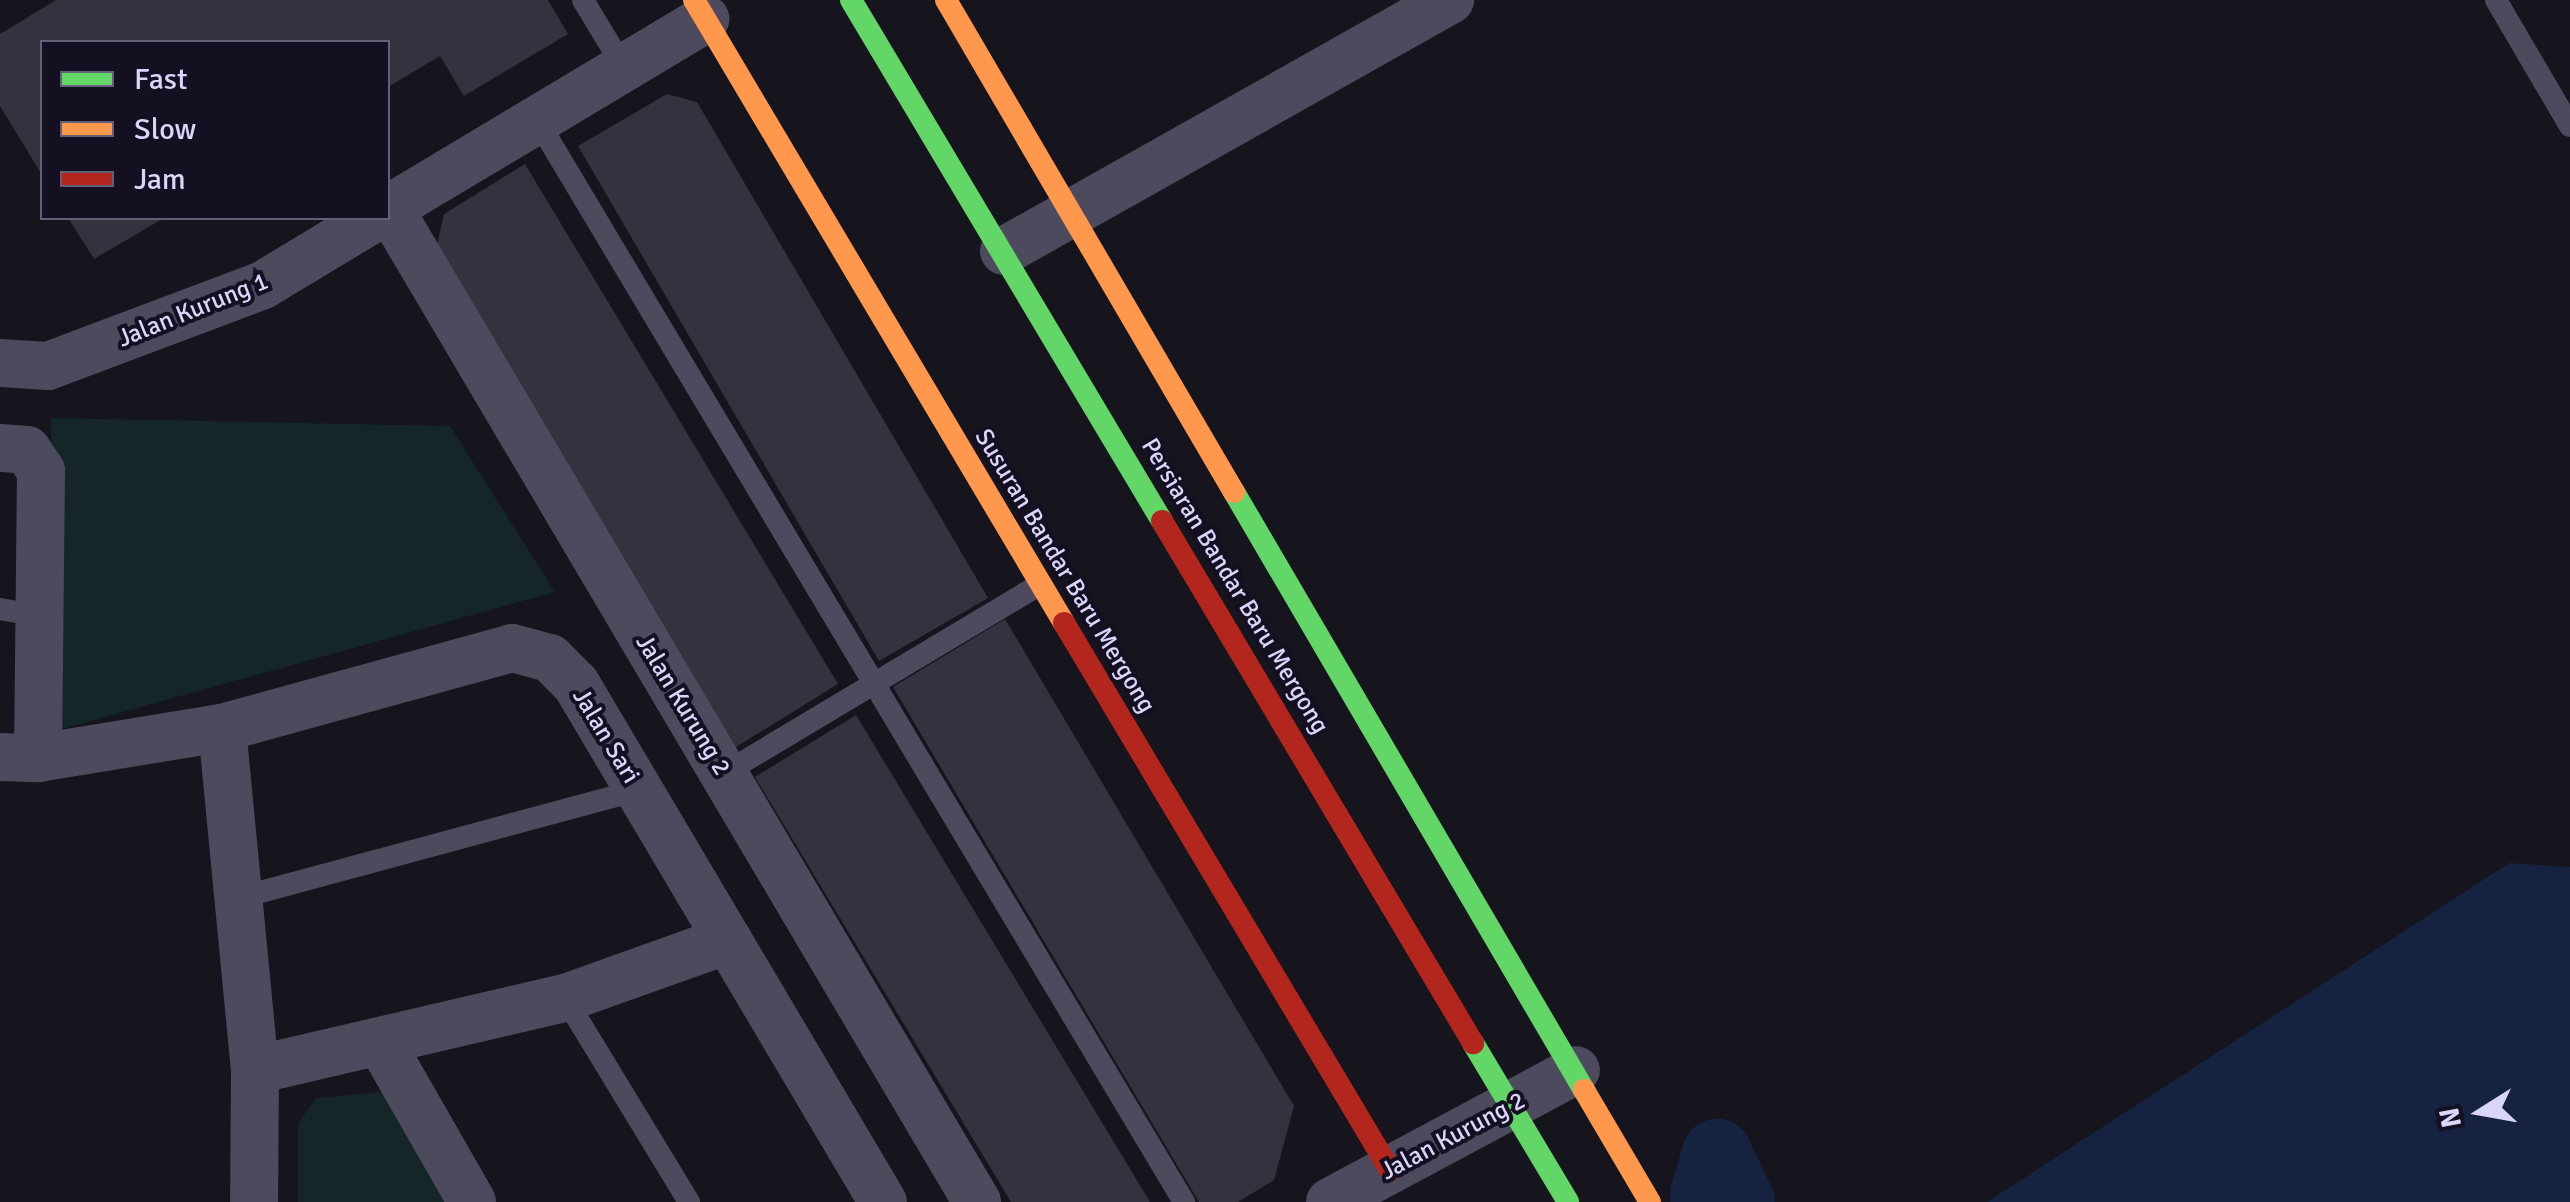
<!DOCTYPE html>
<html>
<head>
<meta charset="utf-8">
<style>
	body { margin:0 }
	#map { position:relative; width:2570px; height:1202px; overflow:hidden; background:#16141d; font-family:Signika,sans-serif }
	div>[style] { position:absolute }
	[style*='--x'] { left:calc(var(--x)*1px); top:calc(var(--y)*1px); width:calc(var(--w)*1px); rotate:calc(var(--a)*1deg) }
	.green>* { inset:0; background:#142628 }
	.water>* { inset:0; background:#152341 }
	.river>* { height:70px; margin:-35px; padding:0 35px; transform-origin:35px; border-radius:35px; background:#152341 }
	.building>* { inset:0; background:#35323f }
	.lane>* { height:22px; margin:-11px; padding:0 11px; transform-origin:11px; border-radius:11px; background:#4c4a5c }
	.street>* { height:48px; margin:-24px; padding:0 24px; transform-origin:24px; border-radius:24px; background:#4c4a5c }
	.fast>* { height:22px; margin:-11px; padding:0 11px; transform-origin:11px; border-radius:11px; background:#63d668 }
	.slow>* { height:22px; margin:-11px; padding:0 11px; transform-origin:11px; border-radius:11px; background:#ff974d }
	.jam>* { height:22px; margin:-11px; padding:0 11px; transform-origin:11px; border-radius:11px; background:#b3261e }
	span { translate:-50% -50%; white-space:nowrap; text-align:center; line-height:1.15; -webkit-text-stroke:8px #141021; paint-order:stroke }
	.street-label { font-size:25px; color:#dcd5fa }
	.legend { position:absolute; left:40px; top:40px; width:350px; height:180px; box-sizing:border-box; background:#141021; border:2px solid #645f78; margin:0; padding:12px 18px; list-style:none; font-size:30px; color:#dcd5fa }
	.legend li { display:flex; align-items:center; gap:20px; height:50px }
	.legend b { width:50px; border:2px solid #645f78 }
	.north { position:absolute; left:2430px; top:1062px; width:100px; height:100px; -webkit-text-stroke:8px #141021; paint-order:stroke; rotate:259deg; font-size:28px; font-weight:700; line-height:40px; text-align:center; color:#dcd5fa }
	.north::after { content:''; display:block; margin:auto; width:35px; height:45px; background:#dcd5fa; clip-path:polygon(50% 0,100% 100%,50% 72%,0 100%) }
</style>
</head>
<body>
<div id="map">
	<div class="green">
		<i style="clip-path:polygon(51px 418px,450px 426px,555px 592px,55px 731px)"></i>
		<i style="clip-path:polygon(387px 1091px,448px 1202px,298px 1202px,298px 1123px,316px 1098px)"></i>
	</div>
	<div class="water">
		<i style="clip-path:polygon(2509px 863px,2570px 867px,2570px 1202px,1987px 1202px)"></i>
	</div>
	<div class="river">
		<i style="--x:1705;--y:1194;--w:42;--a:-73.3"></i>
		<i style="--x:1717;--y:1154;--w:53;--a:64.4"></i>
	</div>
	<div class="building">
		<i style="clip-path:polygon(56px 0,548px 0,568px 34px,464px 96px,440px 56px,388px 87px,388px 42px,42px 42px,42px 175px,0 106px,0 34px)"></i>
		<i style="clip-path:polygon(667px 94px,697px 102px,988px 598px,879px 661px,578px 146px)"></i>
		<i style="clip-path:polygon(525px 164px,838px 684px,731px 750px,434px 259px,444px 214px)"></i>
		<i style="clip-path:polygon(68px 218px,164px 218px,94px 259px)"></i>
		<i style="clip-path:polygon(1005px 619px,1294px 1106px,1274px 1180px,1238px 1202px,1199px 1202px,893px 687px)"></i>
		<i style="clip-path:polygon(856px 715px,1150px 1202px,1011px 1202px,755px 777px)"></i>
	</div>
	<div class="lane">
		<i style="--x:583;--y:0;--w:79;--a:58.9"></i>
		<i style="--x:2496;--y:0;--w:146;--a:59.6"></i>
		<i style="--x:537;--y:120;--w:1261;--a:59.12"></i>
		<i style="--x:0;--y:609;--w:43;--a:9.5"></i>
		<i style="--x:723;--y:774;--w:370;--a:-30.9"></i>
		<i style="--x:242;--y:897;--w:411;--a:-15.1"></i>
		<i style="--x:565;--y:998;--w:239;--a:58.7"></i>
	</div>
	<div class="street">
		<i style="--x:389;--y:208;--w:1155;--a:59.39"></i>
		<i style="--x:388;--y:209;--w:370;--a:-30.9"></i>
		<i style="--x:1004;--y:251;--w:512;--a:-29.37"></i>
		<i style="--x:0;--y:363;--w:48;--a:3.6"></i>
		<i style="--x:48;--y:366;--w:230;--a:-20.6"></i>
		<i style="--x:263;--y:285;--w:130;--a:-31.1"></i>
		<i style="--x:0;--y:448;--w:27;--a:4"></i>
		<i style="--x:27;--y:450;--w:25;--a:56"></i>
		<i style="--x:41;--y:471;--w:287;--a:90.6"></i>
		<i style="--x:222;--y:728;--w:344;--a:84.5"></i>
		<i style="--x:255;--y:1070;--w:132;--a:90.4"></i>
		<i style="--x:0;--y:757;--w:38;--a:2"></i>
		<i style="--x:38;--y:758;--w:186;--a:-9.3"></i>
		<i style="--x:222;--y:728;--w:301;--a:-15.4"></i>
		<i style="--x:512;--y:648;--w:39;--a:15"></i>
		<i style="--x:550;--y:658;--w:37;--a:45"></i>
		<i style="--x:576;--y:684;--w:602;--a:59.35"></i>
		<i style="--x:381;--y:1043;--w:183;--a:60.2"></i>
		<i style="--x:255;--y:1070;--w:318;--a:-13.1"></i>
		<i style="--x:565;--y:998;--w:173;--a:-19.6"></i>
		<i style="--x:1330;--y:1202;--w:279;--a:-28.2"></i>
	</div>
	<div class="fast">
		<i style="--x:851;--y:0;--w:607;--a:59.17"></i>
		<i style="--x:1234;--y:492;--w:693;--a:59.66"></i>
		<i style="--x:1473;--y:1043;--w:185;--a:59.1"></i>
	</div>
	<div class="slow">
		<i style="--x:694;--y:0;--w:725;--a:59.29"></i>
		<i style="--x:946;--y:0;--w:570;--a:59.66"></i>
		<i style="--x:1584;--y:1090;--w:130;--a:59.5"></i>
	</div>
	<div class="jam">
		<i style="--x:1162;--y:521;--w:608;--a:59.21"></i>
		<i style="--x:1064;--y:623;--w:637;--a:59.21"></i>
	</div>
	<div class="street-label">
		<span style="left:193px;top:310px;rotate:-22deg">Jalan Kurung 1</span>
		<span style="left:1065px;top:571px;rotate:59deg">Susuran Bandar Baru Mergong</span>
		<span style="left:1235px;top:586px;rotate:59deg">Persiaran Bandar Baru Mergong</span>
		<span style="left:683px;top:705px;rotate:59deg">Jalan Kurung 2</span>
		<span style="left:606px;top:736px;rotate:59deg">Jalan Sari</span>
		<span style="left:1453px;top:1136px;rotate:-28deg">Jalan Kurung 2</span>
	</div>
	<ul class="legend">
	<li><b style="height:12px;background:#63d668"></b>Fast</li>
	<li><b style="height:12px;background:#ff974d"></b>Slow</li>
	<li><b style="height:12px;background:#b3261e"></b>Jam</li>
	</ul>
	<div class="north">N</div>
</div>
</body>
</html>
